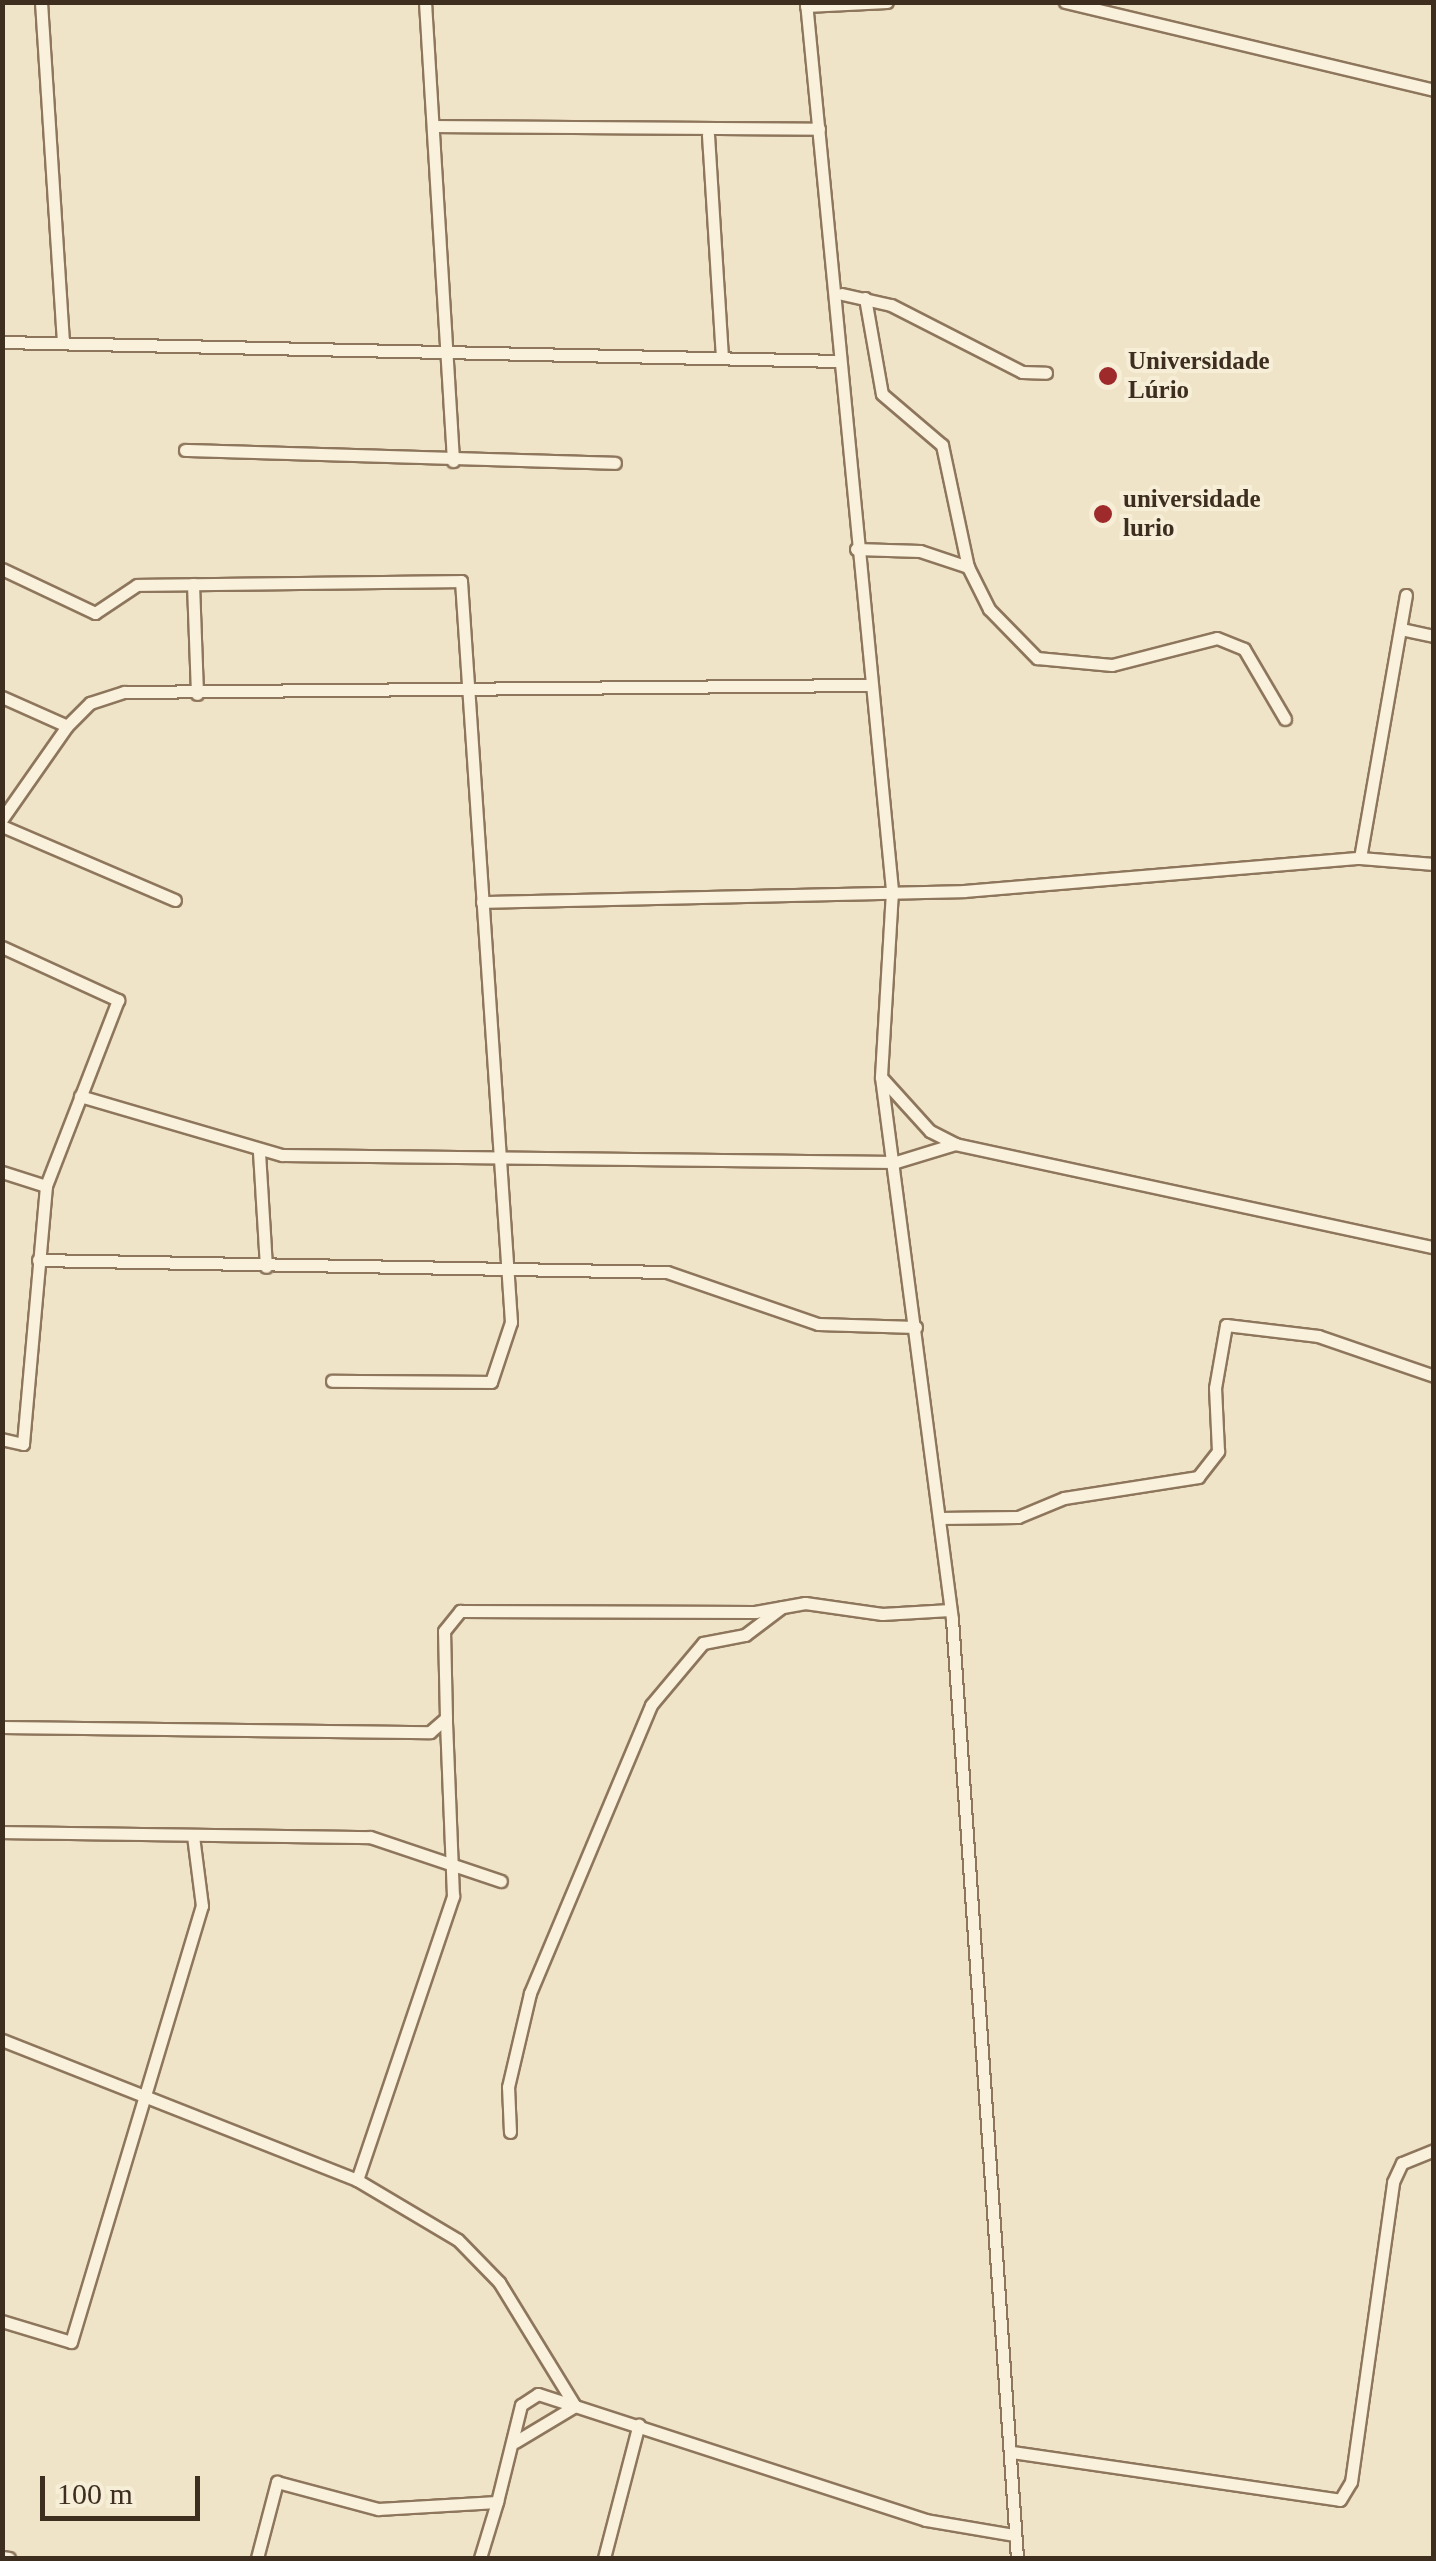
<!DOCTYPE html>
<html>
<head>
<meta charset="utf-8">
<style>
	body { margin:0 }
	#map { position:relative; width:1436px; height:2561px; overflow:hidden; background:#f0e4c8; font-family:Georgia,serif }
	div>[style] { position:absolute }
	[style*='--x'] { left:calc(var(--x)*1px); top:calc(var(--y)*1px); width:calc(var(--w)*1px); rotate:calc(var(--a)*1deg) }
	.roads { filter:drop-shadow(2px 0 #8d765c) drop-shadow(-2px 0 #8d765c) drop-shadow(0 2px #8d765c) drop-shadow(0 -2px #8d765c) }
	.street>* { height:11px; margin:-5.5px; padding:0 5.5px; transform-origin:5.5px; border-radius:5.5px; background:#faf1dc }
	.dots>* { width:28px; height:28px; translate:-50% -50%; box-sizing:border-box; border:5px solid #f7eed8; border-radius:50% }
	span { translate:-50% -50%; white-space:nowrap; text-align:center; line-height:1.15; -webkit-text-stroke:8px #f7eed8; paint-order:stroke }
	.poi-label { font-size:25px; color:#3d2e20; font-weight:700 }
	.left { translate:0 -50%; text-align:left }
	.frame { position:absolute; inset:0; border:5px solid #3d2e20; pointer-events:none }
	.scale { position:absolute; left:40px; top:2476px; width:160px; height:45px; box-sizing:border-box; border:5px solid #3d2e20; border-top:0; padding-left:12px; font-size:30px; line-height:35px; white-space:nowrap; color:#3d2e20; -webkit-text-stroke:8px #f7eed8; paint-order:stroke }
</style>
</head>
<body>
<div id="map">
	<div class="roads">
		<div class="street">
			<i style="--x:41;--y:2;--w:340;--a:86.3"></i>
			<i style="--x:425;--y:2;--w:460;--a:86.5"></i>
			<i style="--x:806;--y:2;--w:893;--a:84.47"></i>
			<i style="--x:892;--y:891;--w:186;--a:93.4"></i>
			<i style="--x:881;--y:1077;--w:547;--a:82.54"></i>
			<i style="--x:952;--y:1619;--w:941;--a:86.04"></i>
			<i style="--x:1065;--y:2;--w:379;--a:13.4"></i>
			<i style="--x:806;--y:6;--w:81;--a:-2.8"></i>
			<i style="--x:435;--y:126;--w:384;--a:0.4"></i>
			<i style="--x:708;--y:135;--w:222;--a:86.4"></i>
			<i style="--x:842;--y:294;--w:50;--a:12.7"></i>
			<i style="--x:891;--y:305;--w:147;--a:27.1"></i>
			<i style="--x:1022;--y:372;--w:24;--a:2"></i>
			<i style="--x:865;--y:298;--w:97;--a:80"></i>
			<i style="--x:882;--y:394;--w:79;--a:40.4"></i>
			<i style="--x:942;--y:445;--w:125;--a:78"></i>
			<i style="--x:2;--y:342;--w:835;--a:1.3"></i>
			<i style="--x:185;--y:450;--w:430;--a:1.7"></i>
			<i style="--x:856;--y:549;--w:64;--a:1.8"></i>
			<i style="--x:920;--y:551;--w:51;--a:18.4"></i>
			<i style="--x:968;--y:567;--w:47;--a:63.4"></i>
			<i style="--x:989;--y:609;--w:69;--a:45.6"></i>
			<i style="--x:1037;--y:658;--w:75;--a:5.3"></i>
			<i style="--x:1112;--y:665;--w:108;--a:-14.4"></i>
			<i style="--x:1217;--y:638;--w:29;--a:22"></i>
			<i style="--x:1244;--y:649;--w:81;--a:59.6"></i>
			<i style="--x:2;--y:569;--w:103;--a:25.3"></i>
			<i style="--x:95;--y:613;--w:50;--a:-33.7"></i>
			<i style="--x:137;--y:585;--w:324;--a:-0.7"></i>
			<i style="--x:461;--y:581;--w:743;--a:86.14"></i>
			<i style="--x:511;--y:1322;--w:63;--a:108.4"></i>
			<i style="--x:491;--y:1382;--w:159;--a:-179.6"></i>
			<i style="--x:193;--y:584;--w:110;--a:87.9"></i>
			<i style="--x:1401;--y:629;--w:34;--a:12"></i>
			<i style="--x:2;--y:697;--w:71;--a:24"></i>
			<i style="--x:67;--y:726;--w:33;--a:-45"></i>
			<i style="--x:90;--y:703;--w:36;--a:-18"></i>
			<i style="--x:124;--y:692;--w:745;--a:-0.54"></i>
			<i style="--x:2;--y:819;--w:113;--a:-55"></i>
			<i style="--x:2;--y:826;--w:188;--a:23.2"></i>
			<i style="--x:1360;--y:858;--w:267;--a:-80.1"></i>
			<i style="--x:482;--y:902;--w:482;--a:-1.3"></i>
			<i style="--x:964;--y:891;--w:397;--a:-4.8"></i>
			<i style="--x:1360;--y:858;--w:74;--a:4.6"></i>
			<i style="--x:2;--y:947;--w:128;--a:24.6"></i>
			<i style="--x:118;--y:1000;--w:199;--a:111.2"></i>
			<i style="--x:46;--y:1186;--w:259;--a:95.1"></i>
			<i style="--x:23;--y:1444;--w:22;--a:-167"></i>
			<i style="--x:881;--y:1077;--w:73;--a:47.8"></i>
			<i style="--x:930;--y:1131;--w:28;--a:27"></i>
			<i style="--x:955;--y:1144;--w:490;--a:12.2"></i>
			<i style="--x:80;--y:1096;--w:210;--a:16.3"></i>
			<i style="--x:282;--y:1155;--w:614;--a:0.65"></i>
			<i style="--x:896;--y:1162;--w:62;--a:-17"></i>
			<i style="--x:259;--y:1152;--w:115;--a:86.5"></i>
			<i style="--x:2;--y:1172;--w:46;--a:17.7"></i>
			<i style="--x:38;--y:1260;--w:629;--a:1.09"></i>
			<i style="--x:667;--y:1272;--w:160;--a:19"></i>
			<i style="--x:818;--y:1324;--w:98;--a:1.8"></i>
			<i style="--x:939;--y:1518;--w:79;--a:-0.7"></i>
			<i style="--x:1018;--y:1517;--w:50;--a:-22.4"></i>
			<i style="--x:1064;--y:1498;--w:136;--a:-8.9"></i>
			<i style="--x:1198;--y:1477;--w:33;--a:-52"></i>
			<i style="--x:1218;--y:1451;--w:63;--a:-92.7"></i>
			<i style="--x:1215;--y:1388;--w:64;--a:-80.1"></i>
			<i style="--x:1226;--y:1325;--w:93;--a:6.8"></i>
			<i style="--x:1318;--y:1336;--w:123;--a:19"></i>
			<i style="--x:2;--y:1727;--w:428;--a:0.7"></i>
			<i style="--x:430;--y:1732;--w:21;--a:-41"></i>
			<i style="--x:446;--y:1718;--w:87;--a:-91.3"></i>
			<i style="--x:444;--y:1631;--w:26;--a:-51"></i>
			<i style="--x:460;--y:1611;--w:295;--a:0.2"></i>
			<i style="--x:755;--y:1612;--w:51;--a:-10.2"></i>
			<i style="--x:805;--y:1603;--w:78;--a:8.1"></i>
			<i style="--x:882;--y:1614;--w:68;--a:-3.4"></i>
			<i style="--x:2;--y:1832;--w:368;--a:0.8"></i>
			<i style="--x:370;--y:1837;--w:138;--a:18.6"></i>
			<i style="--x:2;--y:2040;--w:382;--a:21.5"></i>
			<i style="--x:357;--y:2180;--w:117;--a:30.7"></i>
			<i style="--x:458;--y:2240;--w:59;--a:45.7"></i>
			<i style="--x:499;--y:2282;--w:145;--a:58.5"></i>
			<i style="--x:575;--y:2406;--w:70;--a:149"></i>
			<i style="--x:510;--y:2132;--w:45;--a:-92.5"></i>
			<i style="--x:508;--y:2087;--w:97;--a:-76.8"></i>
			<i style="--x:530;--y:1993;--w:312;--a:-67.2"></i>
			<i style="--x:651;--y:1705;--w:81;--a:-50"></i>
			<i style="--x:703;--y:1643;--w:43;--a:-10.8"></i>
			<i style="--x:745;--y:1635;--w:46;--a:-37.1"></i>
			<i style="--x:357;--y:2180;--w:300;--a:-71.3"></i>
			<i style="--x:453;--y:1896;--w:178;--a:-92.3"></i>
			<i style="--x:2;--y:2321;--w:72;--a:16.9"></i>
			<i style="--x:71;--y:2342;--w:455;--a:-73.3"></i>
			<i style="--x:202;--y:1906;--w:71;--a:-97.3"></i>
			<i style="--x:1012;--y:2452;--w:331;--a:8.3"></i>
			<i style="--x:1340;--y:2500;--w:21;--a:-59"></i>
			<i style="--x:1351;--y:2482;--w:303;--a:-82"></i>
			<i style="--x:1393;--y:2182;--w:21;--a:-65"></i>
			<i style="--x:1402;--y:2163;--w:35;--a:-22"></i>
			<i style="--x:2;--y:2557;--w:7;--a:8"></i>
			<i style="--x:257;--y:2558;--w:79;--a:-75.3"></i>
			<i style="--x:277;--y:2482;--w:105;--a:15"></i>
			<i style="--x:378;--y:2509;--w:119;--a:-3.4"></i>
			<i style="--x:497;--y:2502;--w:100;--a:-76.1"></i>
			<i style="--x:521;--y:2405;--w:20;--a:-33"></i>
			<i style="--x:538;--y:2394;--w:408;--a:18"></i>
			<i style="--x:926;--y:2520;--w:89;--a:9.7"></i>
			<i style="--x:480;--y:2558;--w:59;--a:-73.1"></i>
			<i style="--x:604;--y:2558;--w:138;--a:-75.4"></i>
		</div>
	</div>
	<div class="dots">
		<i style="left:1108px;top:376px;background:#9e2a2b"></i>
		<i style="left:1103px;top:514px;background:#9e2a2b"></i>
	</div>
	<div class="poi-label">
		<span class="left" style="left:1128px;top:376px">Universidade<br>Lúrio</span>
		<span class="left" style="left:1123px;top:514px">universidade<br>lurio</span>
	</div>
	<div class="frame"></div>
	<div class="scale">100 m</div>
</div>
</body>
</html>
